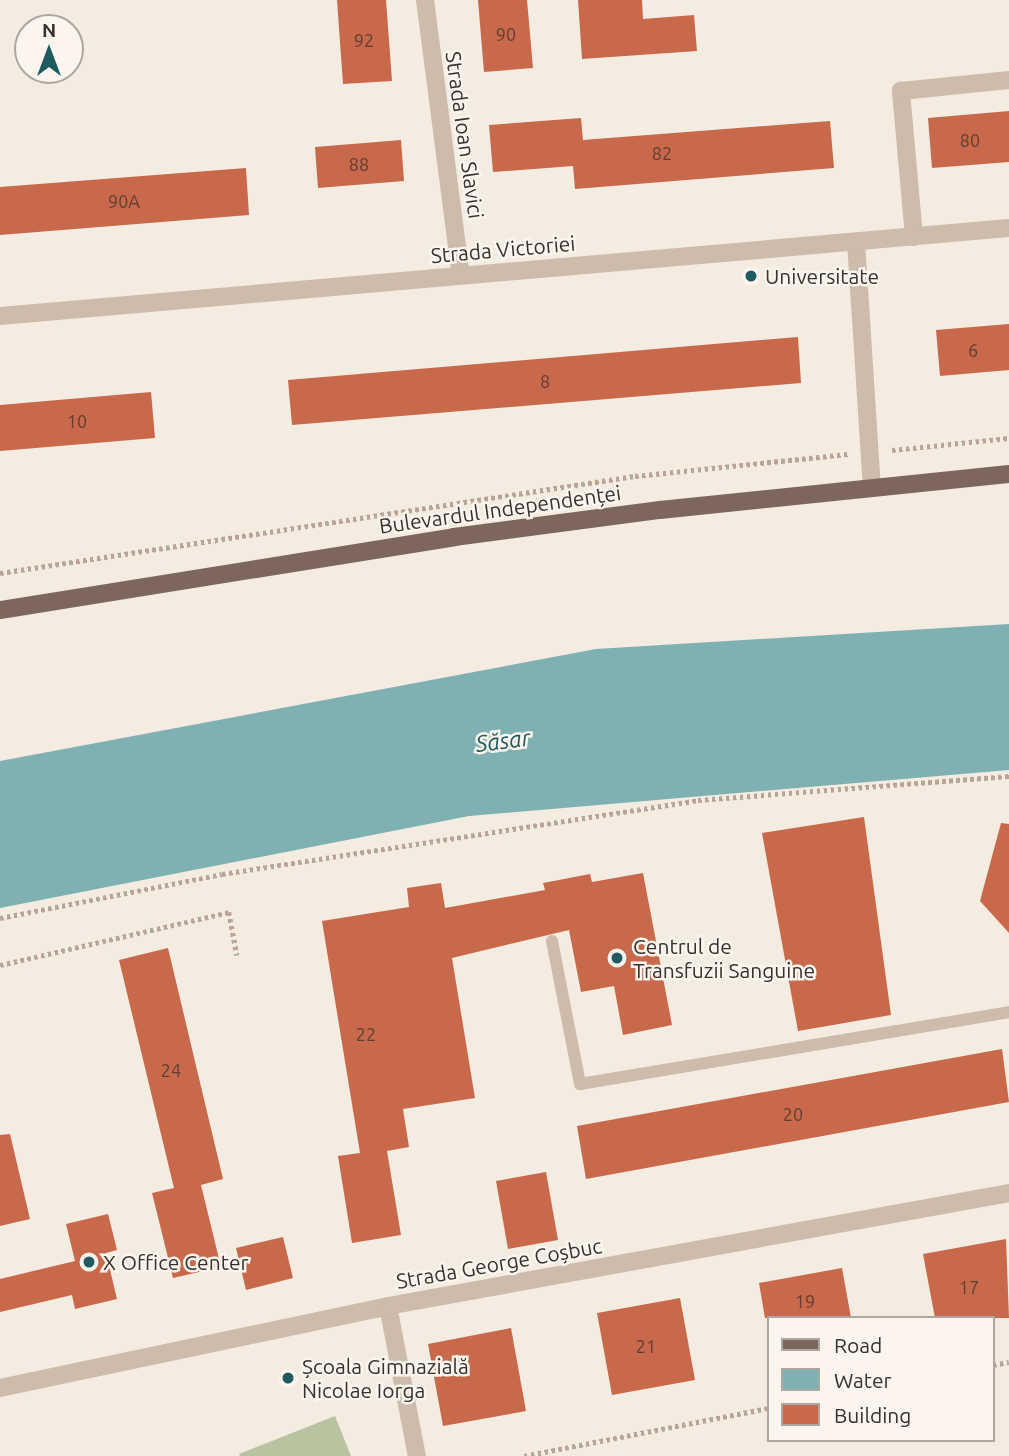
<!DOCTYPE html>
<html>
<head>
<meta charset="utf-8">
<style>
	body { margin:0 }
	#map { position:relative; width:1009px; height:1456px; overflow:hidden; background:#f4ebe1; font-family:Ubuntu,sans-serif }
	div>[style] { position:absolute }
	[style*='--x'] { left:calc(var(--x)*1px); top:calc(var(--y)*1px); width:calc(var(--w)*1px); rotate:calc(var(--a)*1deg) }
	.green>* { inset:0; background:#b8c4a0 }
	.water>* { inset:0; background:#7fb0b2 }
	.building>* { inset:0; background:#c8694b }
	.path>* { height:4.5px; margin-top:-2.25px; transform-origin:0; background:repeating-linear-gradient(90deg,#b9a596 0 3.5px,transparent 0 7px) }
	.service>* { height:12px; margin:-6px; padding:0 6px; transform-origin:6px; border-radius:6px; background:#cdbbac }
	.minor>* { height:18px; margin:-9px; padding:0 9px; transform-origin:9px; border-radius:9px; background:#cdbbac }
	.tertiary>* { height:18px; margin:-9px; padding:0 9px; transform-origin:9px; border-radius:9px; background:#cdbbac }
	.primary>* { height:18px; margin:-9px; padding:0 9px; transform-origin:9px; border-radius:9px; background:#7d675c }
	.dots>* { width:19px; height:19px; translate:-50% -50%; box-sizing:border-box; border:4px solid #fbf5ee; border-radius:50% }
	span { translate:-50% -50%; white-space:nowrap; text-align:center; line-height:1.15; -webkit-text-stroke:5px #fbf5ee; paint-order:stroke }
	.number-label { font-size:18px; color:#5e3e33 }
	.number-label span { -webkit-text-stroke-width:0 }
	.street-label { font-size:21px; color:#3b302b }
	.poi-label { font-size:21px; color:#3b302b }
	.left { translate:0 -50%; text-align:left }
	.water-label { font-size:23px; color:#1f5a5e; font-style:italic }
	.legend { position:absolute; left:767px; top:1316px; width:228px; height:126px; box-sizing:border-box; background:#fbf5ee; border:2px solid #aea6a0; margin:0; padding:9px 12px; list-style:none; font-size:21px; color:#3b302b }
	.legend li { display:flex; align-items:center; gap:14px; height:35px }
	.legend b { width:35px; border:2px solid #aea6a0 }
	.north { position:absolute; left:14px; top:14px; width:70px; height:70px; box-sizing:border-box; background:#fbf5ee; border:2px solid #aea6a0; border-radius:50%; rotate:0deg; font-size:19px; font-weight:700; line-height:28px; text-align:center; color:#3b302b }
	.north::after { content:''; display:block; margin:auto; width:24px; height:32px; background:#1f5a5e; clip-path:polygon(50% 0,100% 100%,50% 72%,0 100%) }
</style>
</head>
<body>
<div id="map">
	<div class="green">
		<i style="clip-path:polygon(335px 1416px,351px 1456px,240px 1456px,239px 1454px)"></i>
	</div>
	<div class="water">
		<i style="clip-path:polygon(1009px 624px,1009px 770px,469px 816px,0 908px,0 761px,596px 649px)"></i>
	</div>
	<div class="building">
		<i style="clip-path:polygon(337px 0,386px 0,392px 81px,343px 84px)"></i>
		<i style="clip-path:polygon(478px 0,527px 0,533px 68px,484px 72px)"></i>
		<i style="clip-path:polygon(578px 0,642px 0,643px 19px,694px 15px,697px 51px,582px 59px)"></i>
		<i style="clip-path:polygon(1009px 111px,1009px 162px,932px 168px,928px 118px)"></i>
		<i style="clip-path:polygon(581px 118px,583px 140px,830px 121px,834px 168px,575px 189px,573px 166px,493px 172px,489px 125px)"></i>
		<i style="clip-path:polygon(401px 140px,404px 181px,318px 188px,315px 147px)"></i>
		<i style="clip-path:polygon(246px 168px,249px 215px,0 235px,0 187px)"></i>
		<i style="clip-path:polygon(1009px 324px,1009px 370px,940px 376px,936px 330px)"></i>
		<i style="clip-path:polygon(798px 337px,801px 383px,292px 425px,288px 380px)"></i>
		<i style="clip-path:polygon(151px 392px,155px 438px,0 451px,0 405px)"></i>
		<i style="clip-path:polygon(864px 817px,891px 1015px,798px 1031px,762px 833px)"></i>
		<i style="clip-path:polygon(1001px 823px,1009px 824px,1009px 933px,980px 901px)"></i>
		<i style="clip-path:polygon(643px 873px,672px 1025px,623px 1035px,614px 986px,581px 992px,569px 930px,452px 958px,475px 1098px,403px 1109px,409px 1147px,387px 1151px,401px 1235px,352px 1243px,338px 1156px,360px 1153px,322px 921px,409px 907px,407px 888px,441px 883px,445px 908px,545px 890px,543px 883px,590px 874px,592px 882px)"></i>
		<i style="clip-path:polygon(168px 948px,223px 1179px,201px 1185px,221px 1267px,173px 1278px,152px 1193px,174px 1188px,119px 960px)"></i>
		<i style="clip-path:polygon(1002px 1049px,1009px 1102px,586px 1179px,577px 1126px)"></i>
		<i style="clip-path:polygon(10px 1134px,30px 1219px,0 1226px,0 1135px)"></i>
		<i style="clip-path:polygon(546px 1172px,558px 1240px,508px 1249px,496px 1181px)"></i>
		<i style="clip-path:polygon(108px 1214px,117px 1250px,106px 1253px,117px 1299px,75px 1309px,72px 1295px,0 1312px,0 1279px,75px 1261px,66px 1224px)"></i>
		<i style="clip-path:polygon(283px 1237px,293px 1278px,246px 1290px,236px 1248px)"></i>
		<i style="clip-path:polygon(1006px 1239px,1009px 1318px,935px 1318px,923px 1254px)"></i>
		<i style="clip-path:polygon(842px 1268px,851px 1318px,765px 1318px,759px 1283px)"></i>
		<i style="clip-path:polygon(680px 1298px,695px 1380px,612px 1395px,597px 1313px)"></i>
		<i style="clip-path:polygon(511px 1328px,526px 1411px,443px 1426px,428px 1344px)"></i>
	</div>
	<div class="path">
		<i style="--x:892;--y:450;--w:118;--a:-5.9"></i>
		<i style="--x:0;--y:573;--w:642;--a:-8.69"></i>
		<i style="--x:635;--y:476;--w:214;--a:-5.9"></i>
		<i style="--x:0;--y:918;--w:226;--a:-11.2"></i>
		<i style="--x:222;--y:874;--w:482;--a:-8.8"></i>
		<i style="--x:698;--y:800;--w:312;--a:-4.4"></i>
		<i style="--x:0;--y:965;--w:235;--a:-13"></i>
		<i style="--x:229;--y:912;--w:44;--a:79.5"></i>
		<i style="--x:993;--y:1365;--w:16;--a:-11"></i>
		<i style="--x:524;--y:1456;--w:250;--a:-11.1"></i>
	</div>
	<div class="service">
		<i style="--x:552;--y:941;--w:146;--a:78.9"></i>
		<i style="--x:580;--y:1084;--w:435;--a:-9.5"></i>
	</div>
	<div class="minor">
		<i style="--x:425;--y:0;--w:278;--a:82.6"></i>
		<i style="--x:914;--y:237;--w:147;--a:-95.1"></i>
		<i style="--x:901;--y:91;--w:109;--a:-5.8"></i>
		<i style="--x:856;--y:242;--w:246;--a:86.3"></i>
		<i style="--x:388;--y:1306;--w:153;--a:79.1"></i>
	</div>
	<div class="tertiary">
		<i style="--x:0;--y:316;--w:1013;--a:-4.98"></i>
		<i style="--x:0;--y:1388;--w:397;--a:-11.9"></i>
		<i style="--x:388;--y:1306;--w:631;--a:-10.31"></i>
	</div>
	<div class="primary">
		<i style="--x:0;--y:610;--w:460;--a:-9.1"></i>
		<i style="--x:454;--y:537;--w:208;--a:-7.5"></i>
		<i style="--x:660;--y:510;--w:351;--a:-5.9"></i>
	</div>
	<div class="dots">
		<i style="left:751px;top:276px;background:#1f5a5e"></i>
		<i style="left:617px;top:958px;background:#1f5a5e"></i>
		<i style="left:89px;top:1262px;background:#1f5a5e"></i>
		<i style="left:288px;top:1378px;background:#1f5a5e"></i>
	</div>
	<div class="number-label">
		<span style="left:506px;top:34px">90</span>
		<span style="left:364px;top:40px">92</span>
		<span style="left:970px;top:140px">80</span>
		<span style="left:662px;top:153px">82</span>
		<span style="left:359px;top:164px">88</span>
		<span style="left:124px;top:201px">90A</span>
		<span style="left:973px;top:350px">6</span>
		<span style="left:545px;top:381px">8</span>
		<span style="left:77px;top:421px">10</span>
		<span style="left:366px;top:1034px">22</span>
		<span style="left:171px;top:1070px">24</span>
		<span style="left:793px;top:1114px">20</span>
		<span style="left:969px;top:1287px">17</span>
		<span style="left:805px;top:1301px">19</span>
		<span style="left:646px;top:1346px">21</span>
	</div>
	<div class="street-label">
		<span style="left:465px;top:135px;rotate:82deg">Strada Ioan Slavici</span>
		<span style="left:503px;top:249px;rotate:-5deg">Strada Victoriei</span>
		<span style="left:500px;top:509px;rotate:-8deg">Bulevardul Independenței</span>
		<span style="left:499px;top:1263px;rotate:-10deg">Strada George Coșbuc</span>
	</div>
	<div class="poi-label">
		<span class="left" style="left:765px;top:276px">Universitate</span>
		<span class="left" style="left:633px;top:958px">Centrul de<br>Transfuzii Sanguine</span>
		<span class="left" style="left:103px;top:1262px">X Office Center</span>
		<span class="left" style="left:302px;top:1378px">Școala Gimnazială<br>Nicolae Iorga</span>
	</div>
	<div class="water-label">
		<span style="left:503px;top:741px;rotate:-7deg">Săsar</span>
	</div>
	<ul class="legend">
	<li><b style="height:9px;background:#7d675c"></b>Road</li>
	<li><b style="height:19px;background:#7fb0b2"></b>Water</li>
	<li><b style="height:19px;background:#c8694b"></b>Building</li>
	</ul>
	<div class="north">N</div>
</div>
</body>
</html>
